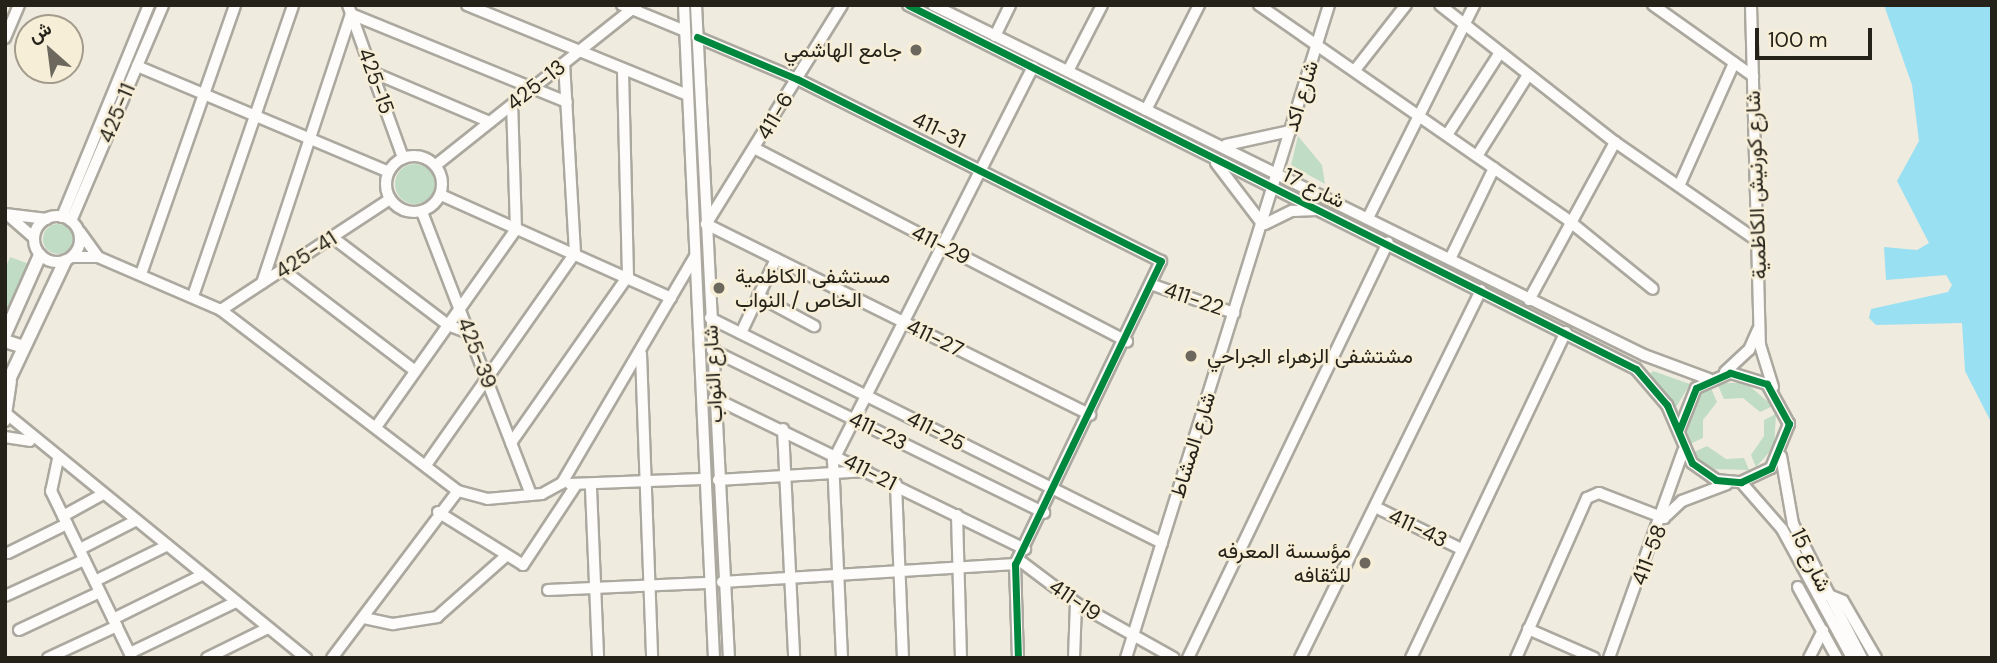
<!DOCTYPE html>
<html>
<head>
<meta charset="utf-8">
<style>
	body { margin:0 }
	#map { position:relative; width:1997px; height:663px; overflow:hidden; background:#f0ebdf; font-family:"DM Sans",Vazirmatn,sans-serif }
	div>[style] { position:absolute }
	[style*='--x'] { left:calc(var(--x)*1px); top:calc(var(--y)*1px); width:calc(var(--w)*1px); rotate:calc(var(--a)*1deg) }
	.green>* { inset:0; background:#c1dcc4 }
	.round { border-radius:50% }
	.water>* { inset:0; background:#99e0f2 }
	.roads { filter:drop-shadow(2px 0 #aba89f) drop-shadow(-2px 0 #aba89f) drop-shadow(0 2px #aba89f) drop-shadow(0 -2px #aba89f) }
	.minor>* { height:10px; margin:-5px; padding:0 5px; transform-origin:5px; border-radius:5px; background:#fdfcfa }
	.minor>.ring { margin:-5px; padding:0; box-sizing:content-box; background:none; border:10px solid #fdfcfa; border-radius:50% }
	.major>* { height:12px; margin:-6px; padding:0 6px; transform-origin:6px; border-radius:6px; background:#fdfcfa }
	.cycleway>* { height:7px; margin:-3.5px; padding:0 3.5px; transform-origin:3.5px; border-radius:3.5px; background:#00873e }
	.dots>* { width:19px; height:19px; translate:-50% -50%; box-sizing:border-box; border:4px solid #f7eed8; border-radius:50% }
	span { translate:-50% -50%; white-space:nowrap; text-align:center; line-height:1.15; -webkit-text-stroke:5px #f7eed8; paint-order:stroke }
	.poi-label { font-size:21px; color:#252219 }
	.right { translate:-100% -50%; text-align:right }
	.left { translate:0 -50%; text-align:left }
	.street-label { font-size:21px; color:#252219 }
	.frame { position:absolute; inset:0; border:7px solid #252219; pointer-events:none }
	.north { position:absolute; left:14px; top:14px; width:70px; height:70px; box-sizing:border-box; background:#f7eed8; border:2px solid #a39c8c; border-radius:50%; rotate:332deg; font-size:19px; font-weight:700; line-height:28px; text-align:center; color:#252219 }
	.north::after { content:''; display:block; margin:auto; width:24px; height:32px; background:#6c685e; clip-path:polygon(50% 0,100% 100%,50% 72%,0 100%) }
	.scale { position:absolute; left:1755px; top:28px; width:117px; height:32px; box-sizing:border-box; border:4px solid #252219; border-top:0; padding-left:9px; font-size:21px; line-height:24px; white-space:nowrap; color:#252219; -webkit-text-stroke:5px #f7eed8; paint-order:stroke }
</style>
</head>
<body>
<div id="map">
	<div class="green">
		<i style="clip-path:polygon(1298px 136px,1322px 165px,1325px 184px,1291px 165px)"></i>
		<i class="round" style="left:395px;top:164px;width:40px;height:40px"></i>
		<i class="round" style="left:43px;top:224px;width:30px;height:30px"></i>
		<i style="clip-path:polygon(10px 257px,29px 264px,5px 317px,5px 269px)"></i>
		<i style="clip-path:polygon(1653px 371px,1690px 384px,1675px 409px,1649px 375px)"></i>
		<i style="clip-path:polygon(1717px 383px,1746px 383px,1773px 406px,1760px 412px,1743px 398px,1724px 399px)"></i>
		<i style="clip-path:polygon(1710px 386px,1717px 402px,1703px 420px,1703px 438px,1688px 445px,1685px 423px,1695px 398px)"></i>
		<i style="clip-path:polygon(1776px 414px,1774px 447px,1756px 467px,1751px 455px,1764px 436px,1764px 420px)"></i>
		<i style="clip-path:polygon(1707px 446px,1726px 459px,1744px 458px,1749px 470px,1709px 469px,1692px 453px)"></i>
	</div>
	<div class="water">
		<i style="clip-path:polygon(1884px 5px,1992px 5px,1992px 424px,1965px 371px,1962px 323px,1876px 325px,1869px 318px,1871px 309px,1948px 292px,1952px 285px,1946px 275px,1886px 280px,1884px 247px,1917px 250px,1929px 243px,1897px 181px,1919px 141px,1912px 85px)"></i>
	</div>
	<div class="roads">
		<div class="minor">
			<i style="--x:348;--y:5;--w:163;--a:70.2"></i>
			<i style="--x:467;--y:5;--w:238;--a:22.2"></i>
			<i style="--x:622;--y:5;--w:68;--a:22.4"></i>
			<i style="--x:684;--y:5;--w:654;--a:87.37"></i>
			<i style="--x:696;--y:5;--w:654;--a:87.11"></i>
			<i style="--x:842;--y:5;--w:258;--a:121.8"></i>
			<i style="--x:706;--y:224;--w:429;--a:26.4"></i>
			<i style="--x:908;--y:5;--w:814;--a:26.57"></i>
			<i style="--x:1636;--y:369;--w:48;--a:49.3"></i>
			<i style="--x:1667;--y:405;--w:63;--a:66.7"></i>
			<i style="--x:1692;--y:463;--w:29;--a:35"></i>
			<i style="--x:1716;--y:480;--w:25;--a:5"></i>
			<i style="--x:1741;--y:482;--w:33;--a:-25"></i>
			<i style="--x:1771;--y:468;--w:48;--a:-67.8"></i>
			<i style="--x:1789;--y:424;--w:46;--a:-118.8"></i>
			<i style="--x:1767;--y:384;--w:39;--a:-163"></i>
			<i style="--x:1730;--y:373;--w:37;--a:156"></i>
			<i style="--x:1696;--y:388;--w:46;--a:111.6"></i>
			<i style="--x:933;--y:5;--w:792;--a:26.21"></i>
			<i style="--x:1644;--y:355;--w:69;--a:20.3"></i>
			<i style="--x:1259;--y:5;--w:376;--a:34.8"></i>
			<i style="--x:1568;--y:220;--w:109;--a:39.1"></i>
			<i style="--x:1440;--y:5;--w:222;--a:38.1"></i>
			<i style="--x:1615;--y:142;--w:174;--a:34.7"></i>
			<i style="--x:1653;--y:5;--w:123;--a:35.4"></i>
			<i style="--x:1751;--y:5;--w:340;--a:88.5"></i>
			<i style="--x:1760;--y:345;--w:44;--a:72.8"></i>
			<i style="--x:995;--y:36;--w:34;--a:-64"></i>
			<i style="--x:697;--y:37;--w:108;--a:22.8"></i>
			<i style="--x:797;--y:79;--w:407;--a:26.6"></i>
			<i style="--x:1161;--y:261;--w:336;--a:115.7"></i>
			<i style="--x:1015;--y:564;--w:94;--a:88.2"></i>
			<i style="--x:5;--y:38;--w:36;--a:-67"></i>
			<i style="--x:137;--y:66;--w:273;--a:22.8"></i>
			<i style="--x:1355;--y:70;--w:83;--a:-51.9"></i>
			<i style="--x:1068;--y:71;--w:74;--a:-62.7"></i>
			<i style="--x:372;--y:72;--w:128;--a:23"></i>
			<i style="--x:1146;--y:110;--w:118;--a:-63.2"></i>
			<i style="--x:1447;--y:135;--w:96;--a:-57.3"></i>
			<i style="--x:1226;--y:145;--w:66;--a:-12.3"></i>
			<i style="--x:756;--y:149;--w:418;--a:27.4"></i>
			<i class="ring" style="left:386px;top:156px;width:46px;height:46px"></i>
			<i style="--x:1477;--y:156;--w:96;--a:-57.8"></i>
			<i style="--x:1216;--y:163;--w:74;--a:52.7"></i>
			<i style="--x:436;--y:165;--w:257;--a:-38.5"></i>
			<i style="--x:1679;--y:186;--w:135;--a:-65.9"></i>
			<i style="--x:441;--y:195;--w:252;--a:24.1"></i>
			<i style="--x:422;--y:212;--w:303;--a:68.9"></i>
			<i style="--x:5;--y:214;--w:42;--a:6.8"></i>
			<i style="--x:9;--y:216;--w:33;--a:41"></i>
			<i style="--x:1369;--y:216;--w:236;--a:-63.5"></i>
			<i class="ring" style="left:34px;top:216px;width:36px;height:36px"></i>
			<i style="--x:62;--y:217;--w:229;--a:-67.7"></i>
			<i style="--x:71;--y:221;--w:235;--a:-66.9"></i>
			<i style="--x:1265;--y:224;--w:30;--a:-26"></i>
			<i style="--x:1292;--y:211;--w:25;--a:-2"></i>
			<i style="--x:80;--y:232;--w:31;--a:54"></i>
			<i style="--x:332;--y:237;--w:146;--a:37.2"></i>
			<i style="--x:448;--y:325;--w:22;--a:21"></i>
			<i style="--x:73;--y:257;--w:25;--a:0"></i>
			<i style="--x:98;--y:257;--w:134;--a:23.3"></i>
			<i style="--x:221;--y:310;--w:298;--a:37.4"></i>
			<i style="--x:458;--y:491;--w:30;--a:15"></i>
			<i style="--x:487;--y:499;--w:55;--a:-5.2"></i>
			<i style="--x:542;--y:494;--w:23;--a:-29"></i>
			<i style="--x:562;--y:483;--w:261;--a:-59.6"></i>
			<i style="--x:1450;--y:259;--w:101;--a:-64.2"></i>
			<i style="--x:283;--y:270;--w:166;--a:37.4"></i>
			<i style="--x:141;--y:274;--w:285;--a:-70.7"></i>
			<i style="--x:262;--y:283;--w:283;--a:-71.7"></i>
			<i style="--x:351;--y:14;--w:233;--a:22.2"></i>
			<i style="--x:1153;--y:285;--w:86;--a:19.1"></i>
			<i style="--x:193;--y:296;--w:308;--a:-71"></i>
			<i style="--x:758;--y:296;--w:64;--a:28.2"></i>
			<i style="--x:1529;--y:300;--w:180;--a:-61.4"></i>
			<i style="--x:221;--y:310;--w:202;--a:-33.3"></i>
			<i style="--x:710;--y:318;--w:505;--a:26.46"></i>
			<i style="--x:741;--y:333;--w:82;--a:-64.7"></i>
			<i style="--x:712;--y:350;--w:370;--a:26.1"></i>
			<i style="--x:641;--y:354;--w:304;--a:87.9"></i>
			<i style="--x:1725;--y:372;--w:33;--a:-43"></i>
			<i style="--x:1749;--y:350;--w:22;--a:-66"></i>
			<i style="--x:714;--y:398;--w:346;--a:25.9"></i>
			<i style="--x:8;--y:415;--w:385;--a:39.2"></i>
			<i style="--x:5;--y:421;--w:40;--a:-81.5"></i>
			<i style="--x:376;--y:427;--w:242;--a:-54.7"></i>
			<i style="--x:516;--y:229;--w:124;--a:-91.8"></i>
			<i style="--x:783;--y:429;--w:229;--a:87.2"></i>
			<i style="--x:5;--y:437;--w:25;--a:9"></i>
			<i style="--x:511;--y:443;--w:204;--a:-55"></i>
			<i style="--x:628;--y:276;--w:207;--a:-91.4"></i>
			<i style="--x:1781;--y:456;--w:69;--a:80"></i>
			<i style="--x:1793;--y:524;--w:151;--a:62.8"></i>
			<i style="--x:58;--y:459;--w:33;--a:102"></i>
			<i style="--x:51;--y:491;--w:186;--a:64.1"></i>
			<i style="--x:426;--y:465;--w:259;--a:-54.9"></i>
			<i style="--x:575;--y:253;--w:190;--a:-93.3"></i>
			<i style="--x:718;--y:480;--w:149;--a:-3.5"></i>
			<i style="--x:1741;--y:482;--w:62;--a:48.9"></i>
			<i style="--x:1782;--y:529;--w:147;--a:61.5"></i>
			<i style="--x:570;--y:484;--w:132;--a:-2.2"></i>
			<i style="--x:896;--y:484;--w:174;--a:87.7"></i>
			<i style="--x:591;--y:488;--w:170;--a:87.6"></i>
			<i style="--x:1375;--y:507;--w:96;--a:26"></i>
			<i style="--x:438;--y:512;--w:100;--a:31.9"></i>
			<i style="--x:523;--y:565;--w:96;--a:-56.5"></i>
			<i style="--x:957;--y:515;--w:143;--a:88.4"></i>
			<i style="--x:1667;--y:515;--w:21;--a:-43"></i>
			<i style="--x:1682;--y:501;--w:48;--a:-20.7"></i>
			<i style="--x:63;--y:516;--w:46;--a:-28.8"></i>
			<i style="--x:80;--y:549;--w:62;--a:-27"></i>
			<i style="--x:8;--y:553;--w:66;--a:-26.2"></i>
			<i style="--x:1019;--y:560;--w:71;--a:37"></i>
			<i style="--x:1076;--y:603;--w:112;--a:29.3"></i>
			<i style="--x:95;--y:581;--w:79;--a:-26.2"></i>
			<i style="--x:722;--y:582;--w:294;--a:-3.5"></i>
			<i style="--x:1798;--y:587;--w:81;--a:61.2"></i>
			<i style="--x:548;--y:590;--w:158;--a:-2.5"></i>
			<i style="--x:1826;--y:594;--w:18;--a:22"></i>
			<i style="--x:1843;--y:601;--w:66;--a:59.9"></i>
			<i style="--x:5;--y:596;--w:87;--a:-24.5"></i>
			<i style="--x:364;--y:618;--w:30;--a:12"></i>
			<i style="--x:393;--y:624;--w:45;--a:-9"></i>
			<i style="--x:437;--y:617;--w:92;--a:-41.5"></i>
			<i style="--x:113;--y:619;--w:99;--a:-26.3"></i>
			<i style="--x:1528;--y:629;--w:72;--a:23.7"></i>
			<i style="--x:19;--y:630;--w:89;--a:-25.1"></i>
			<i style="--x:130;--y:653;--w:118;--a:-25.7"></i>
			<i style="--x:48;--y:658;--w:76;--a:-24.9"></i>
			<i style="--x:207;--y:658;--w:68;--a:-26.2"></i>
			<i style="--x:332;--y:658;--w:209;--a:-53"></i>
			<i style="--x:842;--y:658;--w:197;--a:-92.6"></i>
			<i style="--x:833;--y:461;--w:442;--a:-63.1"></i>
			<i style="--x:1074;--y:658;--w:55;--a:-87.9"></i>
			<i style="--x:1126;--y:658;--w:684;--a:-72.73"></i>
			<i style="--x:1188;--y:658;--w:461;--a:-64.3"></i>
			<i style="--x:1300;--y:658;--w:410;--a:-63.8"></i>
			<i style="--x:1411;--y:658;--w:361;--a:-64.6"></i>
			<i style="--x:1516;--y:658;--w:175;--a:-66.1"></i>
			<i style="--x:1587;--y:498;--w:13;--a:-23"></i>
			<i style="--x:1599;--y:493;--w:70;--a:21"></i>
			<i style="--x:1609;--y:658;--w:220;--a:-70.3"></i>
			<i style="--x:1809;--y:658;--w:31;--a:-63"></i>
		</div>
		<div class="major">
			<i style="--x:5;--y:334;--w:86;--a:-66.1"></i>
			<i style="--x:5;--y:341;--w:19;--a:18"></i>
			<i style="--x:5;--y:388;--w:140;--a:-64.7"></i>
		</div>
	</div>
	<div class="cycleway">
		<i style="--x:908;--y:5;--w:814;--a:26.57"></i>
		<i style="--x:1636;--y:369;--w:48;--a:49.3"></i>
		<i style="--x:1667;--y:405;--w:63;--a:66.7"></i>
		<i style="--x:1692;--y:463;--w:29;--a:35"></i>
		<i style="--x:1716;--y:480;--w:25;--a:5"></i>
		<i style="--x:1741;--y:482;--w:33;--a:-25"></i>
		<i style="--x:1771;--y:468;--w:48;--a:-67.8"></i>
		<i style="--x:1789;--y:424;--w:46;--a:-118.8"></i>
		<i style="--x:1767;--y:384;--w:39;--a:-163"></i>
		<i style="--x:1730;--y:373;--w:37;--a:156"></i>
		<i style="--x:1696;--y:388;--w:46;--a:111.6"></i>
		<i style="--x:697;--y:37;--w:108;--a:22.8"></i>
		<i style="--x:797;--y:79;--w:407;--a:26.6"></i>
		<i style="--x:1161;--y:261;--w:336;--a:115.7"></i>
		<i style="--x:1015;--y:564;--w:94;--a:88.2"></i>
	</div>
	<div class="dots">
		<i style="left:916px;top:50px;background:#6c685e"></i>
		<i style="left:719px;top:288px;background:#6c685e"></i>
		<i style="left:1191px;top:356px;background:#6c685e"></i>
		<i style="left:1365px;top:563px;background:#6c685e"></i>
	</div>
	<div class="poi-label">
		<span class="right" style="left:902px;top:50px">جامع الهاشمي</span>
		<span class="left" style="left:735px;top:288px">مستشفى الكاظمية<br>الخاص / النواب</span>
		<span class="left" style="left:1207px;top:356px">مشتشفى الزهراء الجراحي</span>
		<span class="right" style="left:1351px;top:563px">مؤسسة المعرفه<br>للثقافه</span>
	</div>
	<div class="street-label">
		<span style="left:376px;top:81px;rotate:70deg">425-15</span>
		<span style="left:536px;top:85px;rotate:-38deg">425-13</span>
		<span style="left:1301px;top:96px;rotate:-73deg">شارع اكد</span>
		<span style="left:117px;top:113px;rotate:-67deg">425-11</span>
		<span style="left:775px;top:116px;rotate:-59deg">411-6</span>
		<span style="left:939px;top:130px;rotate:26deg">411-31</span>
		<span style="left:1756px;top:185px;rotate:-92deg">شارع كورنيش الكاظمية</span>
		<span style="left:1314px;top:188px;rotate:26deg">شارع 17</span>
		<span style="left:941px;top:245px;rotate:27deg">411-29</span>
		<span style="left:306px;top:255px;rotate:-33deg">425-41</span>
		<span style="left:1194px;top:299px;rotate:19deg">411-22</span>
		<span style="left:935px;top:338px;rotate:26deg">411-27</span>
		<span style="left:477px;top:353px;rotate:69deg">425-39</span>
		<span style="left:713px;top:374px;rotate:-93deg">شارع النواب</span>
		<span style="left:878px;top:431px;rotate:26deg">411-23</span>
		<span style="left:936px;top:431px;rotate:27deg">411-25</span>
		<span style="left:1193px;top:445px;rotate:-73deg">شارع المشاط</span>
		<span style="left:870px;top:472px;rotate:27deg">411-21</span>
		<span style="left:1418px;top:528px;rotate:26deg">411-43</span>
		<span style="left:1649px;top:555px;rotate:-69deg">411-58</span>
		<span style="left:1811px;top:560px;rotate:65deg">شارع 15</span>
		<span style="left:1075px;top:600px;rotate:34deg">411-19</span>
	</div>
	<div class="frame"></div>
	<div class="north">ش</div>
	<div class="scale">100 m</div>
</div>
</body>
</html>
